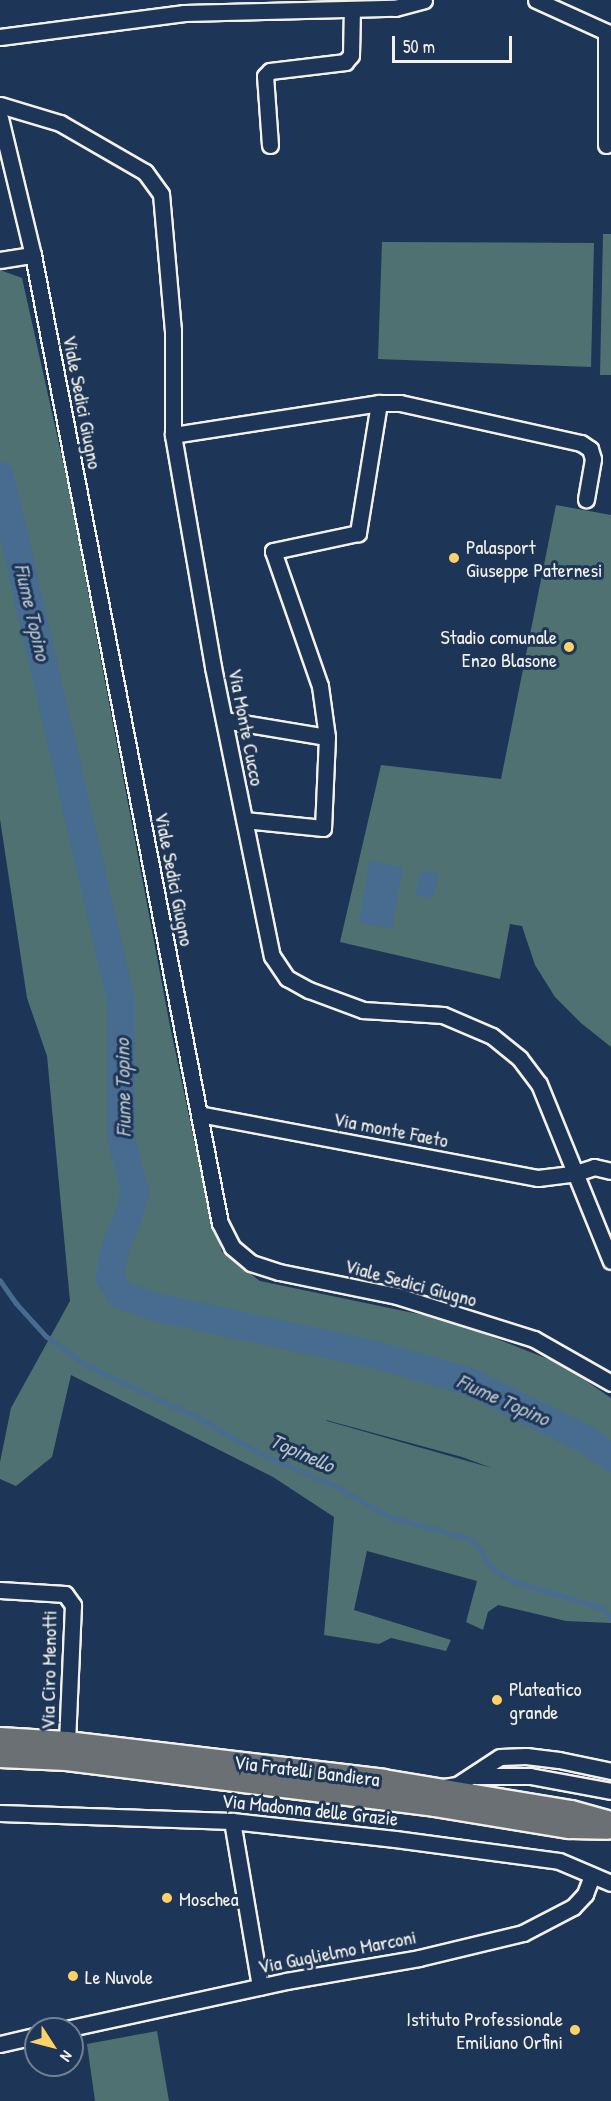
<!DOCTYPE html>
<html>
<head>
<meta charset="utf-8">
<style>
	body { margin:0 }
	#map { position:relative; width:611px; height:2101px; overflow:hidden; background:#1d3557; font-family:"Patrick Hand",sans-serif }
	div>[style] { position:absolute }
	[style*='--x'] { left:calc(var(--x)*1px); top:calc(var(--y)*1px); width:calc(var(--w)*1px); rotate:calc(var(--a)*1deg) }
	.green>* { inset:0; background:#4f7171 }
	.water>* { inset:0; background:#486c8f }
	.stream>* { height:4.5px; margin:-2.25px; padding:0 2.25px; transform-origin:2.25px; border-radius:2.25px; background:#486c8f }
	.river>* { height:28px; margin:-14px; padding:0 14px; transform-origin:14px; border-radius:14px; background:#486c8f }
	.roads { filter:drop-shadow(2px 0 #f4f1e8) drop-shadow(-2px 0 #f4f1e8) drop-shadow(0 2px #f4f1e8) drop-shadow(0 -2px #f4f1e8) }
	.minor>* { height:15px; margin:-7.5px; padding:0 7.5px; transform-origin:7.5px; border-radius:7.5px; background:#1d3557 }
	.major>* { height:20px; margin:-10px; padding:0 10px; transform-origin:10px; border-radius:10px; background:#6a7074 }
	.dots>* { width:16px; height:16px; translate:-50% -50%; box-sizing:border-box; border:3px solid #1d3557; border-radius:50% }
	span { translate:-50% -50%; white-space:nowrap; text-align:center; line-height:1.15; -webkit-text-stroke:6px #1d3557; paint-order:stroke }
	.street-label { font-size:20px; color:#f4f1e8 }
	.poi-label { font-size:20px; color:#f4f1e8 }
	.left { translate:0 -50%; text-align:left }
	.right { translate:-100% -50%; text-align:right }
	.water-label { font-size:21px; color:#b8c2c9; font-style:italic }
	.north { position:absolute; left:24px; top:2017px; width:60px; height:60px; box-sizing:border-box; background:#1d3557; border:2px solid #738091; border-radius:50%; rotate:126deg; font-size:16px; font-weight:700; line-height:24px; text-align:center; color:#f4f1e8 }
	.north::after { content:''; display:block; margin:auto; width:21px; height:27px; background:#ffd166; clip-path:polygon(50% 0,100% 100%,50% 72%,0 100%) }
	.scale { position:absolute; left:392px; top:36px; width:120px; height:27px; box-sizing:border-box; border:3px solid #f4f1e8; border-top:0; padding-left:8px; font-size:18px; line-height:21px; white-space:nowrap; color:#f4f1e8; -webkit-text-stroke:4px #1d3557; paint-order:stroke }
</style>
</head>
<body>
<div id="map">
	<div class="green">
		<i style="clip-path:polygon(603px 234px,611px 234px,611px 375px,600px 375px)"></i>
		<i style="clip-path:polygon(382px 242px,594px 243px,591px 367px,378px 359px)"></i>
		<i style="clip-path:polygon(evenodd,0 270px,22px 278px,67px 480px,170px 1026px,204px 1187px,222px 1252px,260px 1281px,452px 1321px,563px 1365px,611px 1398px,611px 1623px,566px 1621px,498px 1605px,488px 1612px,483px 1630px,466px 1622px,477px 1581px,367px 1551px,354px 1610px,451px 1640px,446px 1651px,391px 1638px,379px 1644px,324px 1635px,334px 1517px,273px 1477px,71px 1375px,52px 1457px,16px 1486px,0 1479px,0 1462px,11px 1408px,70px 1301px,47px 1056px,27px 998px,0 819px,0 270px,326px 1420px,462px 1457px,492px 1468px,327px 1421px,326px 1420px)"></i>
		<i style="clip-path:polygon(556px 505px,611px 515px,611px 1047px,581px 1023px,555px 997px,535px 965px,522px 926px,510px 924px,500px 979px,340px 942px,381px 765px,501px 779px)"></i>
		<i style="clip-path:polygon(157px 2031px,169px 2101px,95px 2101px,87px 2044px)"></i>
	</div>
	<div class="water">
		<i style="clip-path:polygon(370px 861px,403px 867px,392px 929px,359px 923px)"></i>
		<i style="clip-path:polygon(421px 870px,439px 874px,433px 899px,415px 895px)"></i>
	</div>
	<div class="stream">
		<i style="--x:0;--y:1280;--w:28;--a:55"></i>
		<i style="--x:16;--y:1303;--w:45;--a:47.7"></i>
		<i style="--x:46;--y:1336;--w:52;--a:35.5"></i>
		<i style="--x:88;--y:1366;--w:125;--a:25.1"></i>
		<i style="--x:201;--y:1419;--w:66;--a:30.1"></i>
		<i style="--x:258;--y:1452;--w:86;--a:23.9"></i>
		<i style="--x:337;--y:1487;--w:63;--a:29.4"></i>
		<i style="--x:392;--y:1518;--w:79;--a:14.7"></i>
		<i style="--x:468;--y:1538;--w:13;--a:39"></i>
		<i style="--x:478;--y:1546;--w:23;--a:59"></i>
		<i style="--x:490;--y:1566;--w:24;--a:35"></i>
		<i style="--x:510;--y:1580;--w:86;--a:17"></i>
		<i style="--x:592;--y:1605;--w:14;--a:21"></i>
		<i style="--x:605;--y:1610;--w:10;--a:53"></i>
	</div>
	<div class="river">
		<i style="--x:0;--y:475;--w:540;--a:77.05"></i>
		<i style="--x:121;--y:1001;--w:136;--a:90"></i>
		<i style="--x:121;--y:1137;--w:57;--a:75.7"></i>
		<i style="--x:135;--y:1192;--w:25;--a:104"></i>
		<i style="--x:129;--y:1216;--w:32;--a:114"></i>
		<i style="--x:116;--y:1245;--w:33;--a:101"></i>
		<i style="--x:110;--y:1277;--w:21;--a:59"></i>
		<i style="--x:121;--y:1295;--w:36;--a:19"></i>
		<i style="--x:155;--y:1307;--w:223;--a:12.2"></i>
		<i style="--x:373;--y:1354;--w:101;--a:16.1"></i>
		<i style="--x:470;--y:1382;--w:128;--a:26.4"></i>
		<i style="--x:585;--y:1439;--w:32;--a:35"></i>
	</div>
	<div class="roads">
		<div class="minor">
			<i style="--x:536;--y:0;--w:82;--a:24.4"></i>
			<i style="--x:0;--y:37;--w:186;--a:-7.4"></i>
			<i style="--x:184;--y:13;--w:211;--a:-1.4"></i>
			<i style="--x:395;--y:8;--w:30;--a:-15"></i>
			<i style="--x:0;--y:105;--w:63;--a:16.7"></i>
			<i style="--x:60;--y:123;--w:98;--a:30"></i>
			<i style="--x:145;--y:172;--w:27;--a:54"></i>
			<i style="--x:161;--y:194;--w:137;--a:85"></i>
			<i style="--x:173;--y:330;--w:105;--a:90"></i>
			<i style="--x:173;--y:435;--w:235;--a:80.2"></i>
			<i style="--x:213;--y:667;--w:295;--a:78.5"></i>
			<i style="--x:272;--y:956;--w:27;--a:56"></i>
			<i style="--x:287;--y:978;--w:25;--a:29"></i>
			<i style="--x:309;--y:990;--w:58;--a:20.3"></i>
			<i style="--x:363;--y:1010;--w:80;--a:3.6"></i>
			<i style="--x:443;--y:1015;--w:53;--a:23.2"></i>
			<i style="--x:492;--y:1036;--w:36;--a:39"></i>
			<i style="--x:520;--y:1059;--w:31;--a:53"></i>
			<i style="--x:539;--y:1084;--w:191;--a:67.9"></i>
			<i style="--x:0;--y:118;--w:141;--a:76.5"></i>
			<i style="--x:33;--y:255;--w:986;--a:79.07"></i>
			<i style="--x:220;--y:1223;--w:27;--a:63"></i>
			<i style="--x:232;--y:1247;--w:25;--a:40"></i>
			<i style="--x:251;--y:1263;--w:29;--a:18"></i>
			<i style="--x:279;--y:1272;--w:120;--a:11.5"></i>
			<i style="--x:397;--y:1296;--w:144;--a:17.4"></i>
			<i style="--x:534;--y:1339;--w:89;--a:29.7"></i>
			<i style="--x:270;--y:145;--w:69;--a:-94.1"></i>
			<i style="--x:265;--y:76;--w:7;--a:-45"></i>
			<i style="--x:270;--y:71;--w:76;--a:-6.8"></i>
			<i style="--x:345;--y:62;--w:9;--a:-49"></i>
			<i style="--x:351;--y:55;--w:46;--a:-88.8"></i>
			<i style="--x:606;--y:145;--w:113;--a:-90"></i>
			<i style="--x:0;--y:260;--w:33;--a:-9"></i>
			<i style="--x:379;--y:403;--w:21;--a:0"></i>
			<i style="--x:400;--y:403;--w:185;--a:12.5"></i>
			<i style="--x:581;--y:443;--w:11;--a:34"></i>
			<i style="--x:590;--y:449;--w:10;--a:73"></i>
			<i style="--x:593;--y:459;--w:41;--a:99.9"></i>
			<i style="--x:173;--y:435;--w:208;--a:-8.8"></i>
			<i style="--x:379;--y:403;--w:132;--a:99.2"></i>
			<i style="--x:358;--y:533;--w:87;--a:168"></i>
			<i style="--x:273;--y:551;--w:143;--a:70.8"></i>
			<i style="--x:320;--y:686;--w:51;--a:82.2"></i>
			<i style="--x:327;--y:737;--w:91;--a:92.5"></i>
			<i style="--x:323;--y:828;--w:79;--a:-174.2"></i>
			<i style="--x:224;--y:720;--w:104;--a:9.4"></i>
			<i style="--x:199;--y:1114;--w:345;--a:10.7"></i>
			<i style="--x:538;--y:1178;--w:38;--a:-7"></i>
			<i style="--x:576;--y:1173;--w:19;--a:-18"></i>
			<i style="--x:594;--y:1167;--w:17;--a:13"></i>
			<i style="--x:0;--y:1590;--w:65;--a:3.5"></i>
			<i style="--x:65;--y:1594;--w:14;--a:54"></i>
			<i style="--x:73;--y:1605;--w:137;--a:92.5"></i>
			<i style="--x:475;--y:1776;--w:55;--a:0"></i>
			<i style="--x:530;--y:1776;--w:82;--a:10.5"></i>
			<i style="--x:444;--y:1787;--w:13;--a:-9"></i>
			<i style="--x:457;--y:1785;--w:51;--a:-33.1"></i>
			<i style="--x:500;--y:1757;--w:26;--a:-2"></i>
			<i style="--x:526;--y:1756;--w:33;--a:7"></i>
			<i style="--x:559;--y:1760;--w:53;--a:11.9"></i>
			<i style="--x:0;--y:1813;--w:232;--a:2"></i>
			<i style="--x:232;--y:1821;--w:164;--a:6.3"></i>
			<i style="--x:395;--y:1839;--w:165;--a:7.6"></i>
			<i style="--x:559;--y:1861;--w:56;--a:22.9"></i>
			<i style="--x:232;--y:1821;--w:168;--a:80.4"></i>
			<i style="--x:66;--y:2029;--w:225;--a:-12.3"></i>
			<i style="--x:286;--y:1981;--w:135;--a:-9.8"></i>
			<i style="--x:419;--y:1958;--w:107;--a:-13.5"></i>
			<i style="--x:523;--y:1933;--w:56;--a:-27.5"></i>
			<i style="--x:573;--y:1907;--w:18;--a:-47"></i>
			<i style="--x:585;--y:1894;--w:19;--a:-69"></i>
			<i style="--x:0;--y:2044;--w:37;--a:-13"></i>
		</div>
		<div class="major">
			<i style="--x:0;--y:1738;--w:67;--a:3.4"></i>
			<i style="--x:67;--y:1742;--w:319;--a:6.8"></i>
			<i style="--x:384;--y:1780;--w:190;--a:9.4"></i>
			<i style="--x:571;--y:1811;--w:41;--a:15.4"></i>
			<i style="--x:0;--y:1757;--w:66;--a:2.6"></i>
			<i style="--x:66;--y:1760;--w:371;--a:7.1"></i>
			<i style="--x:434;--y:1806;--w:137;--a:9.3"></i>
			<i style="--x:569;--y:1828;--w:39;--a:1"></i>
		</div>
	</div>
	<div class="dots">
		<i style="left:454px;top:558px;background:#ffd166"></i>
		<i style="left:569px;top:647px;background:#ffd166"></i>
		<i style="left:497px;top:1700px;background:#ffd166"></i>
		<i style="left:167px;top:1898px;background:#ffd166"></i>
		<i style="left:73px;top:1976px;background:#ffd166"></i>
		<i style="left:575px;top:2030px;background:#ffd166"></i>
	</div>
	<div class="street-label">
		<span style="left:83px;top:402px;rotate:79deg">Viale Sedici Giugno</span>
		<span style="left:247px;top:727px;rotate:79deg">Via Monte Cucco</span>
		<span style="left:175px;top:879px;rotate:79deg">Viale Sedici Giugno</span>
		<span style="left:391px;top:1129px;rotate:11deg">Via monte Faeto</span>
		<span style="left:411px;top:1282px;rotate:15deg">Viale Sedici Giugno</span>
		<span style="left:48px;top:1670px;rotate:-89deg">Via Ciro Menotti</span>
		<span style="left:307px;top:1770px;rotate:7deg">Via Fratelli Bandiera</span>
		<span style="left:310px;top:1809px;rotate:6deg">Via Madonna delle Grazie</span>
		<span style="left:337px;top:1951px;rotate:-11deg">Via Guglielmo Marconi</span>
	</div>
	<div class="poi-label">
		<span class="left" style="left:466px;top:558px">Palasport<br>Giuseppe Paternesi</span>
		<span class="right" style="left:557px;top:648px">Stadio comunale<br>Enzo Blasone</span>
		<span class="left" style="left:509px;top:1700px">Plateatico<br>grande</span>
		<span class="left" style="left:179px;top:1898px">Moschea</span>
		<span class="left" style="left:85px;top:1976px">Le Nuvole</span>
		<span class="right" style="left:563px;top:2030px">Istituto Professionale<br>Emiliano Orfini</span>
	</div>
	<div class="water-label">
		<span style="left:32px;top:612px;rotate:77deg">Fiume Topino</span>
		<span style="left:123px;top:1088px;rotate:-91deg">Fiume Topino</span>
		<span style="left:503px;top:1400px;rotate:24deg">Fiume Topino</span>
		<span style="left:302px;top:1453px;rotate:24deg">Topinello</span>
	</div>
	<div class="north">N</div>
	<div class="scale">50 m</div>
</div>
</body>
</html>
